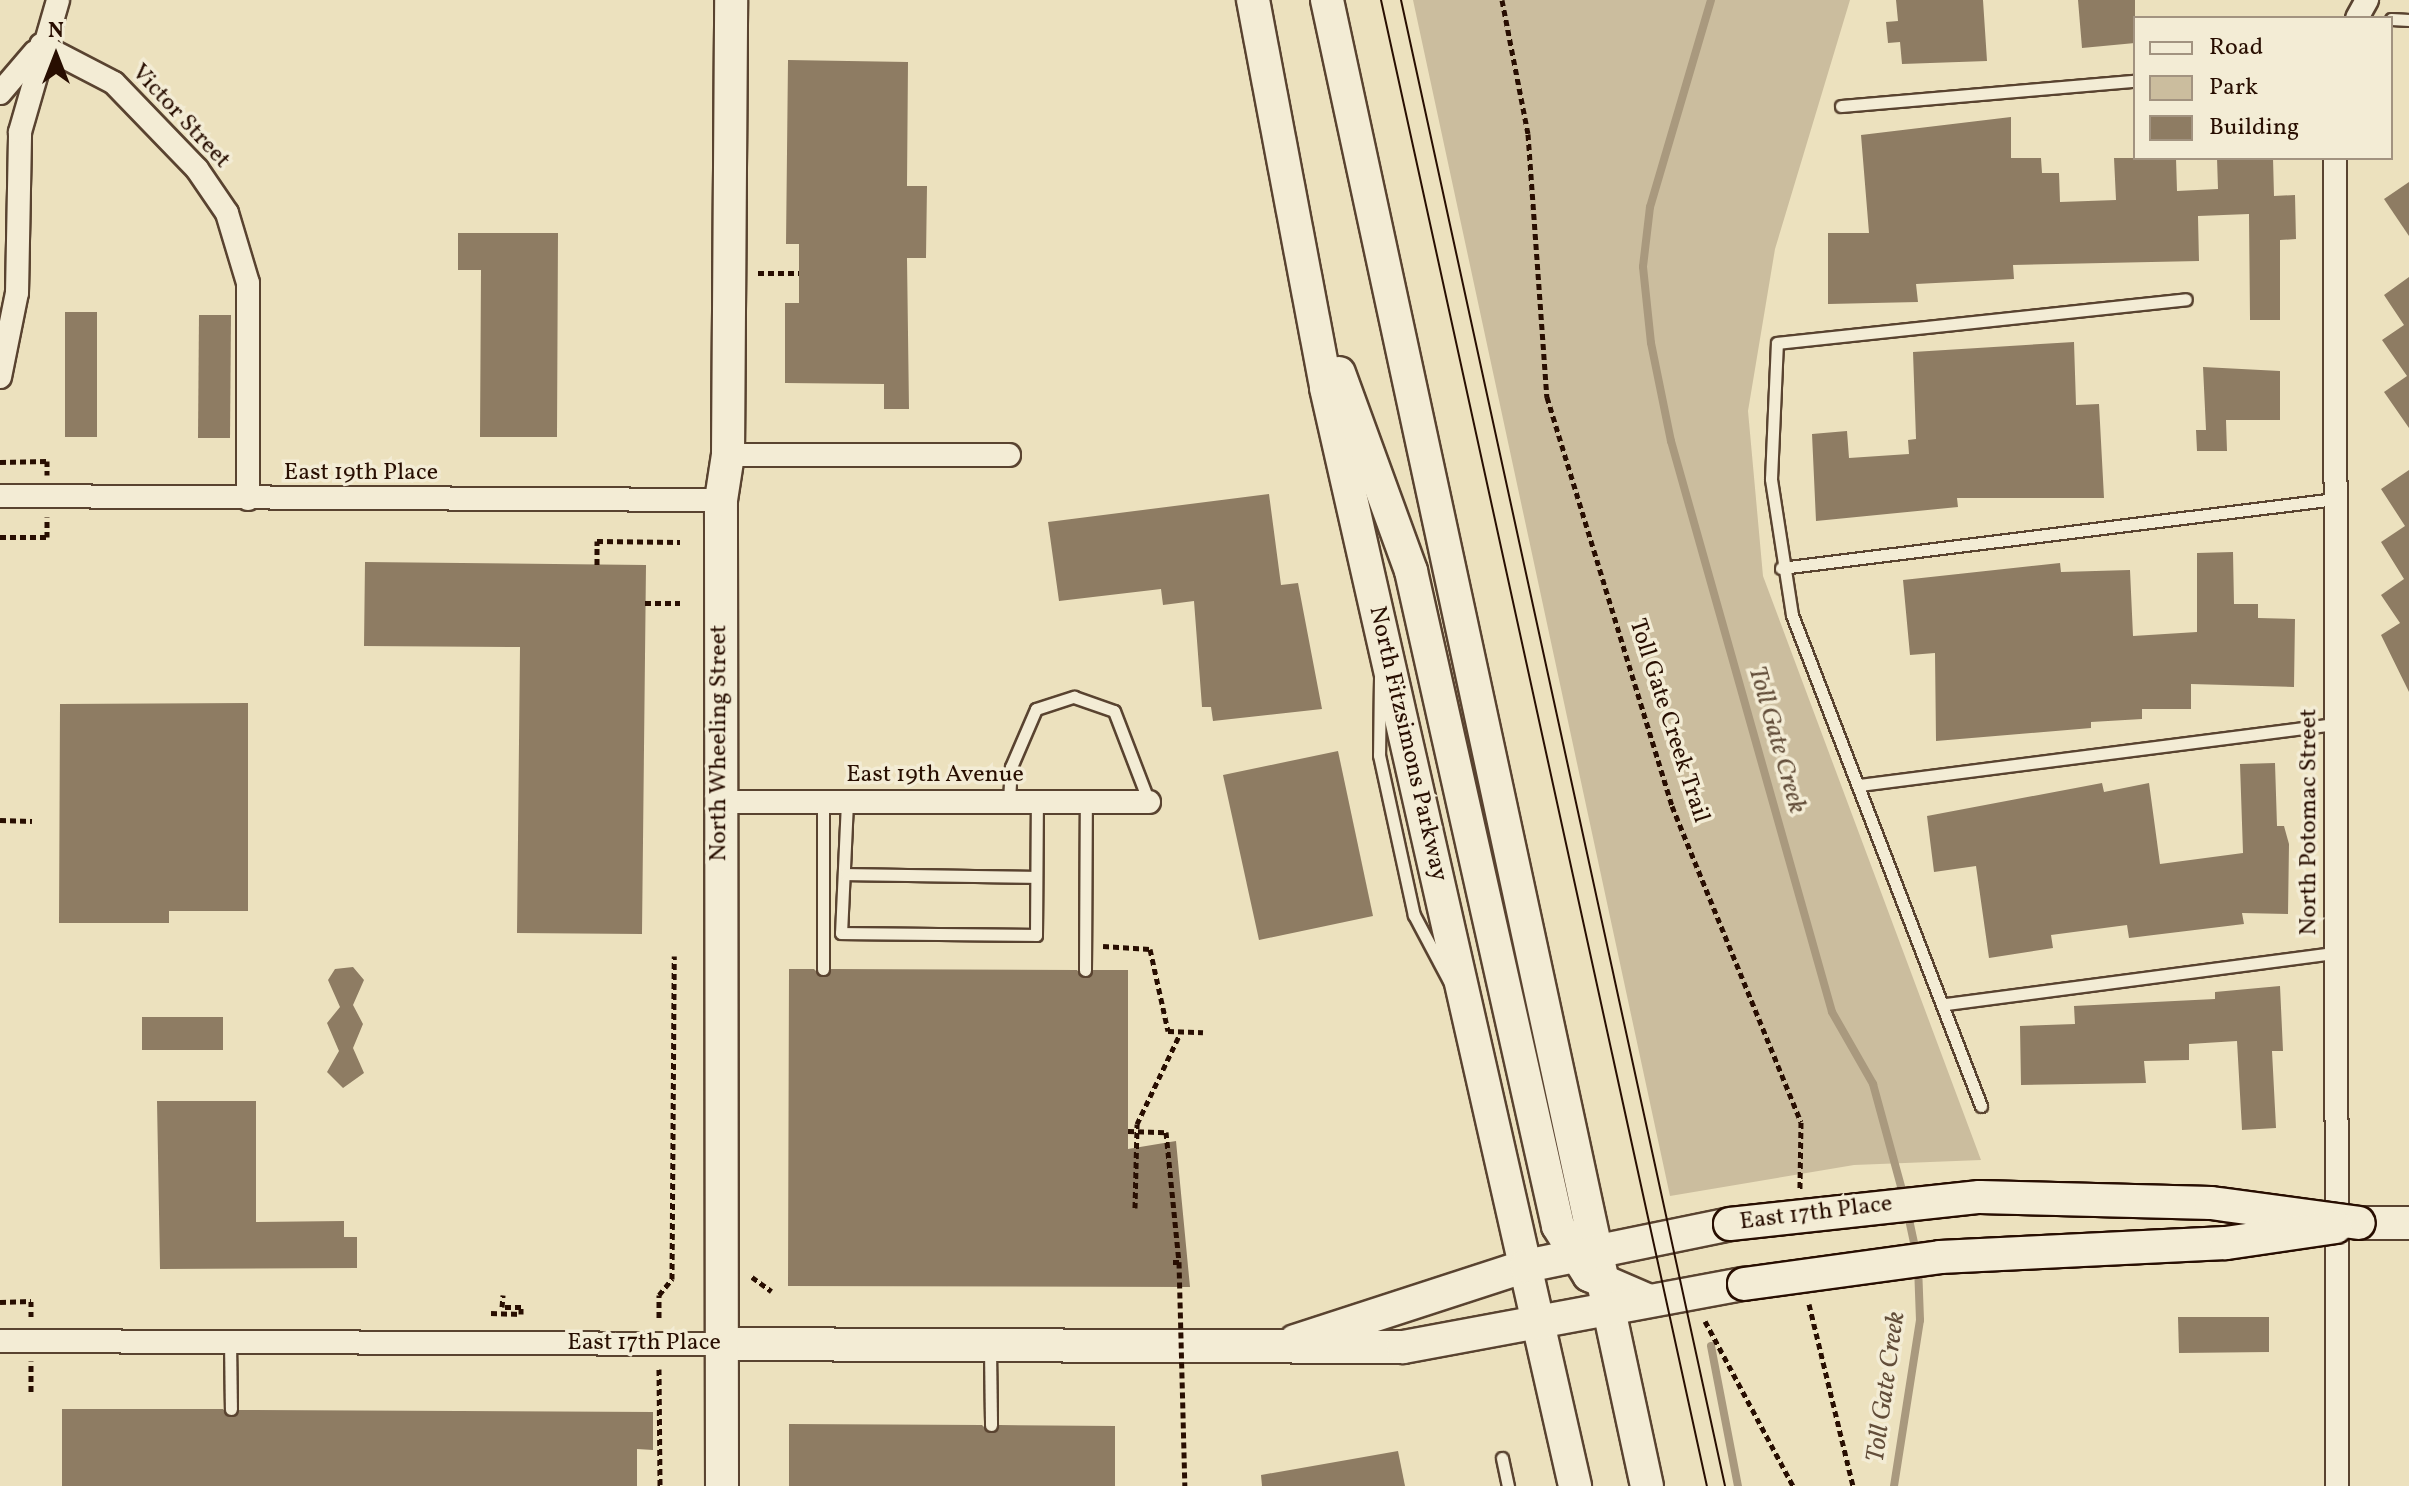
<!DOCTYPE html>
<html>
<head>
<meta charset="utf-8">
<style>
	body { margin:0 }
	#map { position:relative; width:2409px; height:1486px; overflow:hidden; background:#ece1be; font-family:Vollkorn,serif }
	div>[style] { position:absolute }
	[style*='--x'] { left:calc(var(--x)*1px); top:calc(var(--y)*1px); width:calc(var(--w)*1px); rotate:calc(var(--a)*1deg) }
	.green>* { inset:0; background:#cbbd9e }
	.stream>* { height:8px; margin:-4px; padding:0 4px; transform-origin:4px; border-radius:4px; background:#a9997e }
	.building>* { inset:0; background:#8e7c63 }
	.path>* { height:5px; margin-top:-2.5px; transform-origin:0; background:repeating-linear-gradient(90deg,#280e01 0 6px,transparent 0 10px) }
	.roads { filter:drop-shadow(2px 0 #594330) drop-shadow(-2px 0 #594330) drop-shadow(0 2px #594330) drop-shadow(0 -2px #594330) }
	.lane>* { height:11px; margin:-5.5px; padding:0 5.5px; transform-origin:5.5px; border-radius:5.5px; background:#f3ecd5 }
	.street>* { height:22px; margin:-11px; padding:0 11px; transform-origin:11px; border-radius:11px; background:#f3ecd5 }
	.secondary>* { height:32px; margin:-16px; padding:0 16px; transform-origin:16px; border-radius:16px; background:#f3ecd5 }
	.tram>* { height:2px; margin:-1px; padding:0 1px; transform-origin:1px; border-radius:1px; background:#280e01 }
	.path-bridge>* { height:5px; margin-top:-2.5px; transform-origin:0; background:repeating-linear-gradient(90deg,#280e01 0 6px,transparent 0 10px) }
	.bridges { filter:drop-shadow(2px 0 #280e01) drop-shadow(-2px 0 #280e01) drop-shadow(0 2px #280e01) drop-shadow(0 -2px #280e01) }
	.secondary-bridge>* { height:32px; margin:-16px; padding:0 16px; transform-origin:16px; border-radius:16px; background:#f3ecd5 }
	span { translate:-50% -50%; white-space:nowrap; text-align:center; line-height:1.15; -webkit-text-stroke:7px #f3ecd5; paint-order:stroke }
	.street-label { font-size:24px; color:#280e01 }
	.water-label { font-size:26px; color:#624d39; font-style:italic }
	.legend { position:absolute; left:2133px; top:16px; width:260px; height:144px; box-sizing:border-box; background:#f3ecd5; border:2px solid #a29380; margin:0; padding:10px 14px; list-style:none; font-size:24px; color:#280e01 }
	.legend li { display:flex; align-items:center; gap:16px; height:40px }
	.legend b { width:40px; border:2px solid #a29380 }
	.north { position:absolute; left:16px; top:16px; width:80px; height:80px; -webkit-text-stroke:6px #f3ecd5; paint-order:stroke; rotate:0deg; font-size:22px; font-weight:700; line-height:32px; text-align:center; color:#280e01 }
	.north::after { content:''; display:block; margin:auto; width:28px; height:36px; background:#280e01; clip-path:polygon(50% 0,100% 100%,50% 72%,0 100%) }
</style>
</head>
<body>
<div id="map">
	<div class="green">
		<i style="clip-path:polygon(1413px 0,1850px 0,1775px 249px,1748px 411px,1763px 576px,1981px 1160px,1854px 1165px,1670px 1196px)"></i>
	</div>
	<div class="stream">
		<i style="--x:1711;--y:0;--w:216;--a:106.4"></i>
		<i style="--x:1650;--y:207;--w:60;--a:96.7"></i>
		<i style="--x:1643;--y:267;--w:76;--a:84"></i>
		<i style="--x:1651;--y:343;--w:100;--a:78.5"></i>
		<i style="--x:1671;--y:441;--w:593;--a:74.25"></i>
		<i style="--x:1832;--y:1012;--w:83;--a:60.3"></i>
		<i style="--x:1873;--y:1084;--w:117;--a:74.7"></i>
		<i style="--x:1907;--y:1210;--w:43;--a:77.9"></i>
		<i style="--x:1711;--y:1346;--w:143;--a:79.1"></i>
		<i style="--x:1894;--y:1486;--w:168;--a:-81.1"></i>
		<i style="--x:1920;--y:1320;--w:55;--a:-92.1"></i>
	</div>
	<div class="building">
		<i style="clip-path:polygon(1896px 0,1983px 0,1987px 61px,1902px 64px,1900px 42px,1888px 43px,1886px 22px,1898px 21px)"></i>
		<i style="clip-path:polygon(2078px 0,2135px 0,2135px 43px,2082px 48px)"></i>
		<i style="clip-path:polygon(788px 60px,908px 62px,907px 186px,927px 186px,926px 258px,907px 258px,909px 409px,884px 409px,884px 384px,785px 383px,785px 303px,799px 303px,799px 244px,786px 244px)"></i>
		<i style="clip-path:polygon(2011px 117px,2011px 158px,2041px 158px,2042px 173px,2059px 173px,2060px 202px,2116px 200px,2114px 158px,2176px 158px,2177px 191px,2218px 189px,2217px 158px,2273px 158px,2274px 196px,2295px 195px,2296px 239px,2280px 240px,2280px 320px,2250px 320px,2249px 214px,2198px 216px,2199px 261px,2013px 265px,2014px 279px,1916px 284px,1918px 302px,1828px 304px,1828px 233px,1869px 233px,1861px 135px)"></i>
		<i style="clip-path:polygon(2409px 182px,2409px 236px,2384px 199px)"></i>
		<i style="clip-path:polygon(458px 233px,558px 233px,557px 437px,480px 437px,481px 270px,458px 270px)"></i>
		<i style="clip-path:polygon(2409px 277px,2409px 428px,2384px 392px,2407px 376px,2382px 340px,2404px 325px,2384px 295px)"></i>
		<i style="clip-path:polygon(65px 312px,97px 312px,97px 437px,65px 437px)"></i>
		<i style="clip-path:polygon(199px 315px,231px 315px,230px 438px,198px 438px)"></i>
		<i style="clip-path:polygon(2074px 342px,2076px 405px,2099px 404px,2104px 498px,1957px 498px,1958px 507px,1816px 521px,1812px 434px,1847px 431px,1849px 458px,1909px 454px,1908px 440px,1916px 439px,1913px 352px)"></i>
		<i style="clip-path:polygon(2203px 367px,2280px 371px,2280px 420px,2226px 420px,2227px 451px,2197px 451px,2196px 430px,2206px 430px)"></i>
		<i style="clip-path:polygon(2409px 470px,2409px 692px,2381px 635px,2400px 623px,2381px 595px,2404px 579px,2381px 542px,2405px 526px,2381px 489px)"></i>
		<i style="clip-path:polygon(1269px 494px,1281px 585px,1298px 583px,1322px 709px,1213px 721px,1211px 707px,1202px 707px,1194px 601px,1163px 605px,1161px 589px,1059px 601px,1048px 522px)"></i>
		<i style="clip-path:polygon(2233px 552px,2234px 604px,2258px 604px,2258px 618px,2295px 619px,2294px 687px,2191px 684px,2191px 709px,2142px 709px,2142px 719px,2091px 722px,2091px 728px,1936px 741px,1935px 653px,1910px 655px,1903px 580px,2060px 563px,2061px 572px,2130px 570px,2133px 636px,2197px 632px,2197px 553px)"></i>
		<i style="clip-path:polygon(365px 562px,646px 565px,642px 934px,517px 933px,520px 647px,364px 646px)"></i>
		<i style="clip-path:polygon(248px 703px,248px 911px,169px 911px,169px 923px,59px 923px,60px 704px)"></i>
		<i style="clip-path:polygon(1338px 751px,1373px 916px,1259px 940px,1223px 775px)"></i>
		<i style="clip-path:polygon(2275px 763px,2277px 826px,2284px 826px,2289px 844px,2288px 914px,2242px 913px,2244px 924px,2129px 938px,2127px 925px,2051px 935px,2053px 948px,1989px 958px,1976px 866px,1934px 872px,1927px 816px,2102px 783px,2104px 792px,2149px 783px,2160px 864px,2243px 853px,2240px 764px)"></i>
		<i style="clip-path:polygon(353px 967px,364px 980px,353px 1005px,363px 1024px,353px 1048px,364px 1073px,343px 1088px,327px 1072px,339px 1051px,327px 1023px,340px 1007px,328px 980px,335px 969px)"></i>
		<i style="clip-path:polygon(789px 969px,814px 969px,822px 977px,831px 969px,1077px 970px,1084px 978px,1093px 970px,1128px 970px,1128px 1149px,1176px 1141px,1190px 1287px,788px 1286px)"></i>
		<i style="clip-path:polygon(2280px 986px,2283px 1051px,2272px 1051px,2276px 1128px,2242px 1130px,2237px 1041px,2189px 1044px,2189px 1060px,2144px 1061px,2146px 1083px,2021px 1085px,2020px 1026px,2075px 1024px,2074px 1006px,2215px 999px,2215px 992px)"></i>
		<i style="clip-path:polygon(142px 1017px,223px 1017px,223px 1050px,142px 1050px)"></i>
		<i style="clip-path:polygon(157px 1101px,256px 1101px,256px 1222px,344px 1221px,344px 1237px,357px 1237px,357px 1268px,160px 1269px)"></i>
		<i style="clip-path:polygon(2178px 1317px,2269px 1317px,2269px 1352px,2179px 1353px)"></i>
		<i style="clip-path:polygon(62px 1409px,223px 1409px,230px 1417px,239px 1410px,653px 1412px,653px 1450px,637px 1449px,637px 1486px,62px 1486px)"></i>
		<i style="clip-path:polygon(789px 1424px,982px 1425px,990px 1433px,999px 1425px,1115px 1426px,1115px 1486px,789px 1486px)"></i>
		<i style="clip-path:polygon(1398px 1451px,1405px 1486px,1262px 1486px,1261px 1475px)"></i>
	</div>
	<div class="path">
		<i style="--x:1502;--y:0;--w:136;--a:79"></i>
		<i style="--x:1528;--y:134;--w:264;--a:85.9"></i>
		<i style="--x:1547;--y:397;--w:428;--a:73"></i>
		<i style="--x:1672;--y:806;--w:341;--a:67.8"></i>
		<i style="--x:1801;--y:1122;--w:67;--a:90.9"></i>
		<i style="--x:758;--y:273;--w:41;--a:0"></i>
		<i style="--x:0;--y:462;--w:47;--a:-1.2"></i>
		<i style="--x:47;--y:461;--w:14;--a:90"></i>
		<i style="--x:0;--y:537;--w:47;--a:0"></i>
		<i style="--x:47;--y:537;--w:20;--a:-90"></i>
		<i style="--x:597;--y:565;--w:24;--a:-90"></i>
		<i style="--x:597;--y:541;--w:83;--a:0.7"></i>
		<i style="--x:645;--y:603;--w:35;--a:0"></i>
		<i style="--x:0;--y:820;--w:32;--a:2"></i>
		<i style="--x:1103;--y:946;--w:47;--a:3.7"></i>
		<i style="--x:1150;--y:949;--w:84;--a:77.6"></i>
		<i style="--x:1168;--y:1031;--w:35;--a:2"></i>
		<i style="--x:1128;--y:1131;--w:38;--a:2"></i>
		<i style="--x:1166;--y:1132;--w:131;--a:84.3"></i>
		<i style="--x:1179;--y:1262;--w:10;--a:180"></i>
		<i style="--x:1135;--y:1208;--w:84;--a:-88.6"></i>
		<i style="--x:1137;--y:1124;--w:98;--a:-64.5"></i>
		<i style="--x:752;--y:1277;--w:24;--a:36"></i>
		<i style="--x:0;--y:1302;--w:31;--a:-2"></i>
		<i style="--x:31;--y:1301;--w:18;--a:90"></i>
		<i style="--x:1809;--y:1304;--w:187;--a:76.4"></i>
		<i style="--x:491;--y:1313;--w:30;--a:2"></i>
		<i style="--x:521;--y:1314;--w:7;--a:-90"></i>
		<i style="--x:521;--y:1307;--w:19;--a:180"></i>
		<i style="--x:502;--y:1307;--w:12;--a:-85"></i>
		<i style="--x:659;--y:1318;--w:23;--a:-90"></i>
		<i style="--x:659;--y:1295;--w:21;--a:-51"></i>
		<i style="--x:672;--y:1279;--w:323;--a:-89.6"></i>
		<i style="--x:1705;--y:1321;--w:187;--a:61.9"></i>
		<i style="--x:659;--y:1369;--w:117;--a:89.5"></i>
		<i style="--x:31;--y:1392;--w:31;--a:-90"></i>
	</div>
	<div class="roads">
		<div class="lane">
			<i style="--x:2391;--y:19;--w:18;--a:3"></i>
			<i style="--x:1841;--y:106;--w:295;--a:-4.9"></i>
			<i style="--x:1781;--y:568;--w:558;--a:-7.1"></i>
			<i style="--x:1380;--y:677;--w:78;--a:90.7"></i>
			<i style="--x:1379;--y:755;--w:164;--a:77.7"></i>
			<i style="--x:1414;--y:915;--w:77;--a:62.1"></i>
			<i style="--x:1859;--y:785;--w:480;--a:-7.3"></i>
			<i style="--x:823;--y:802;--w:167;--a:90"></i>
			<i style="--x:847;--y:802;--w:131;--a:92.6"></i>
			<i style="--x:841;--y:933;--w:195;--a:0.6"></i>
			<i style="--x:1036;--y:935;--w:132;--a:-89.6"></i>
			<i style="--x:1009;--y:802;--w:35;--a:-87"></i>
			<i style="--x:1011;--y:767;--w:63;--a:-66.7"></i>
			<i style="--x:1036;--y:709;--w:40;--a:-18"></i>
			<i style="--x:1074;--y:697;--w:42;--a:19.3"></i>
			<i style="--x:1114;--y:711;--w:97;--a:69"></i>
			<i style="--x:846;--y:874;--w:190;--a:0.9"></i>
			<i style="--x:1085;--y:970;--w:167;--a:-89.7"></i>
			<i style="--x:1946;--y:1004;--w:393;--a:-7.5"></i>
			<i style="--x:1981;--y:1106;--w:526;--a:-111.05"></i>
			<i style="--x:1792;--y:615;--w:138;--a:-98.8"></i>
			<i style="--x:1771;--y:479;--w:136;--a:-87.5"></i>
			<i style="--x:1777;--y:343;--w:411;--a:-6.1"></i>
			<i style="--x:230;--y:1341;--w:68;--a:89.2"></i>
			<i style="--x:990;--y:1350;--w:75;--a:89.2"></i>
			<i style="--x:1502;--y:1458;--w:29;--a:78"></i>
		</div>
		<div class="street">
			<i style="--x:2357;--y:18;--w:21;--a:-61"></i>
			<i style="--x:41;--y:45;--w:82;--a:27.5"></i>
			<i style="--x:114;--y:83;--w:120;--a:46"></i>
			<i style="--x:197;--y:169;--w:53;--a:55.7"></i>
			<i style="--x:227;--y:213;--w:73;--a:73.3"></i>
			<i style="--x:248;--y:283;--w:216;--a:90"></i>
			<i style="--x:0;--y:93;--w:54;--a:-49.5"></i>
			<i style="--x:2335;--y:158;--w:1328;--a:89.91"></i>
			<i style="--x:0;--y:377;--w:86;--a:-78.6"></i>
			<i style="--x:17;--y:293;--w:161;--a:-88.9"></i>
			<i style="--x:20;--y:132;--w:137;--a:-73.9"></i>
			<i style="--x:728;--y:455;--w:281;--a:0"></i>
			<i style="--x:0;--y:496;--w:721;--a:0.32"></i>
			<i style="--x:720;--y:802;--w:429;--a:0"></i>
			<i style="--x:0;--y:1341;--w:718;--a:0.24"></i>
		</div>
		<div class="secondary">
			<i style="--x:1253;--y:0;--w:395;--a:79.3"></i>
			<i style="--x:1326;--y:388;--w:1126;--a:77.22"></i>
			<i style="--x:1327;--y:0;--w:1520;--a:77.85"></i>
			<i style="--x:1339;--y:373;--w:211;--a:70"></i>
			<i style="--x:1411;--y:571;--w:671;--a:77.35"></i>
			<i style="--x:1558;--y:1226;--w:58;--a:57.7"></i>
			<i style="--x:1589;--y:1275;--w:63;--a:23.3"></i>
			<i style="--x:2359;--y:1223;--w:50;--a:0"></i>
			<i style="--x:1295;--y:1341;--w:243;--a:-18"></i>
			<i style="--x:1526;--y:1266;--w:208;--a:-11.6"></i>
			<i style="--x:718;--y:1344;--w:685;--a:0.25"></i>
			<i style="--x:1403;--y:1347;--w:347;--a:-10.5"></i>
			<i style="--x:722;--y:1486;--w:986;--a:-90.06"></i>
			<i style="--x:721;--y:500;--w:46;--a:-81.2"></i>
			<i style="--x:728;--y:455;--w:455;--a:-89.6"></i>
		</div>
	</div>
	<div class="tram">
		<i style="--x:1381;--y:0;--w:1521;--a:77.63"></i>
		<i style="--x:1401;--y:0;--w:1521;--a:77.7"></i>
	</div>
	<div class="path-bridge">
		<i style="--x:1179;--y:1262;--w:224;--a:88.5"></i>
	</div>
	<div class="bridges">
		<div class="secondary-bridge">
			<i style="--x:1730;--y:1224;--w:251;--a:-6.2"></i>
			<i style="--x:1980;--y:1197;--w:231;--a:1.5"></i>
			<i style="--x:2211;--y:1203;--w:149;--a:7.7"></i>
			<i style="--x:1744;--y:1284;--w:198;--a:-7.8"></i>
			<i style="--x:1940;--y:1257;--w:286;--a:-2.8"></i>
			<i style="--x:2226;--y:1243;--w:111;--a:-8.3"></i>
		</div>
	</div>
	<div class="street-label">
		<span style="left:180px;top:117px;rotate:47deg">Victor Street</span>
		<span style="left:361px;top:474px">East 19th Place</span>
		<span style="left:1668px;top:721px;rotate:72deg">Toll Gate Creek Trail</span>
		<span style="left:720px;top:743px;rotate:-90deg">North Wheeling Street</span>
		<span style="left:1407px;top:744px;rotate:77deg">North Fitzsimons Parkway</span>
		<span style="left:935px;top:776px">East 19th Avenue</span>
		<span style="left:2310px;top:822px;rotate:-90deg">North Potomac Street</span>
		<span style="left:1816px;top:1214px;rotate:-7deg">East 17th Place</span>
		<span style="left:644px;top:1344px">East 17th Place</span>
	</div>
	<div class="water-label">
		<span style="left:1776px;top:740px;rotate:74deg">Toll Gate Creek</span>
		<span style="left:1887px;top:1387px;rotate:-82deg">Toll Gate Creek</span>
	</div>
	<ul class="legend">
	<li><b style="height:10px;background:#f3ecd5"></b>Road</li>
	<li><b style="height:22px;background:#cbbd9e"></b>Park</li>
	<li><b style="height:22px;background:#8e7c63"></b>Building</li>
	</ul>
	<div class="north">N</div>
</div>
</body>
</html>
